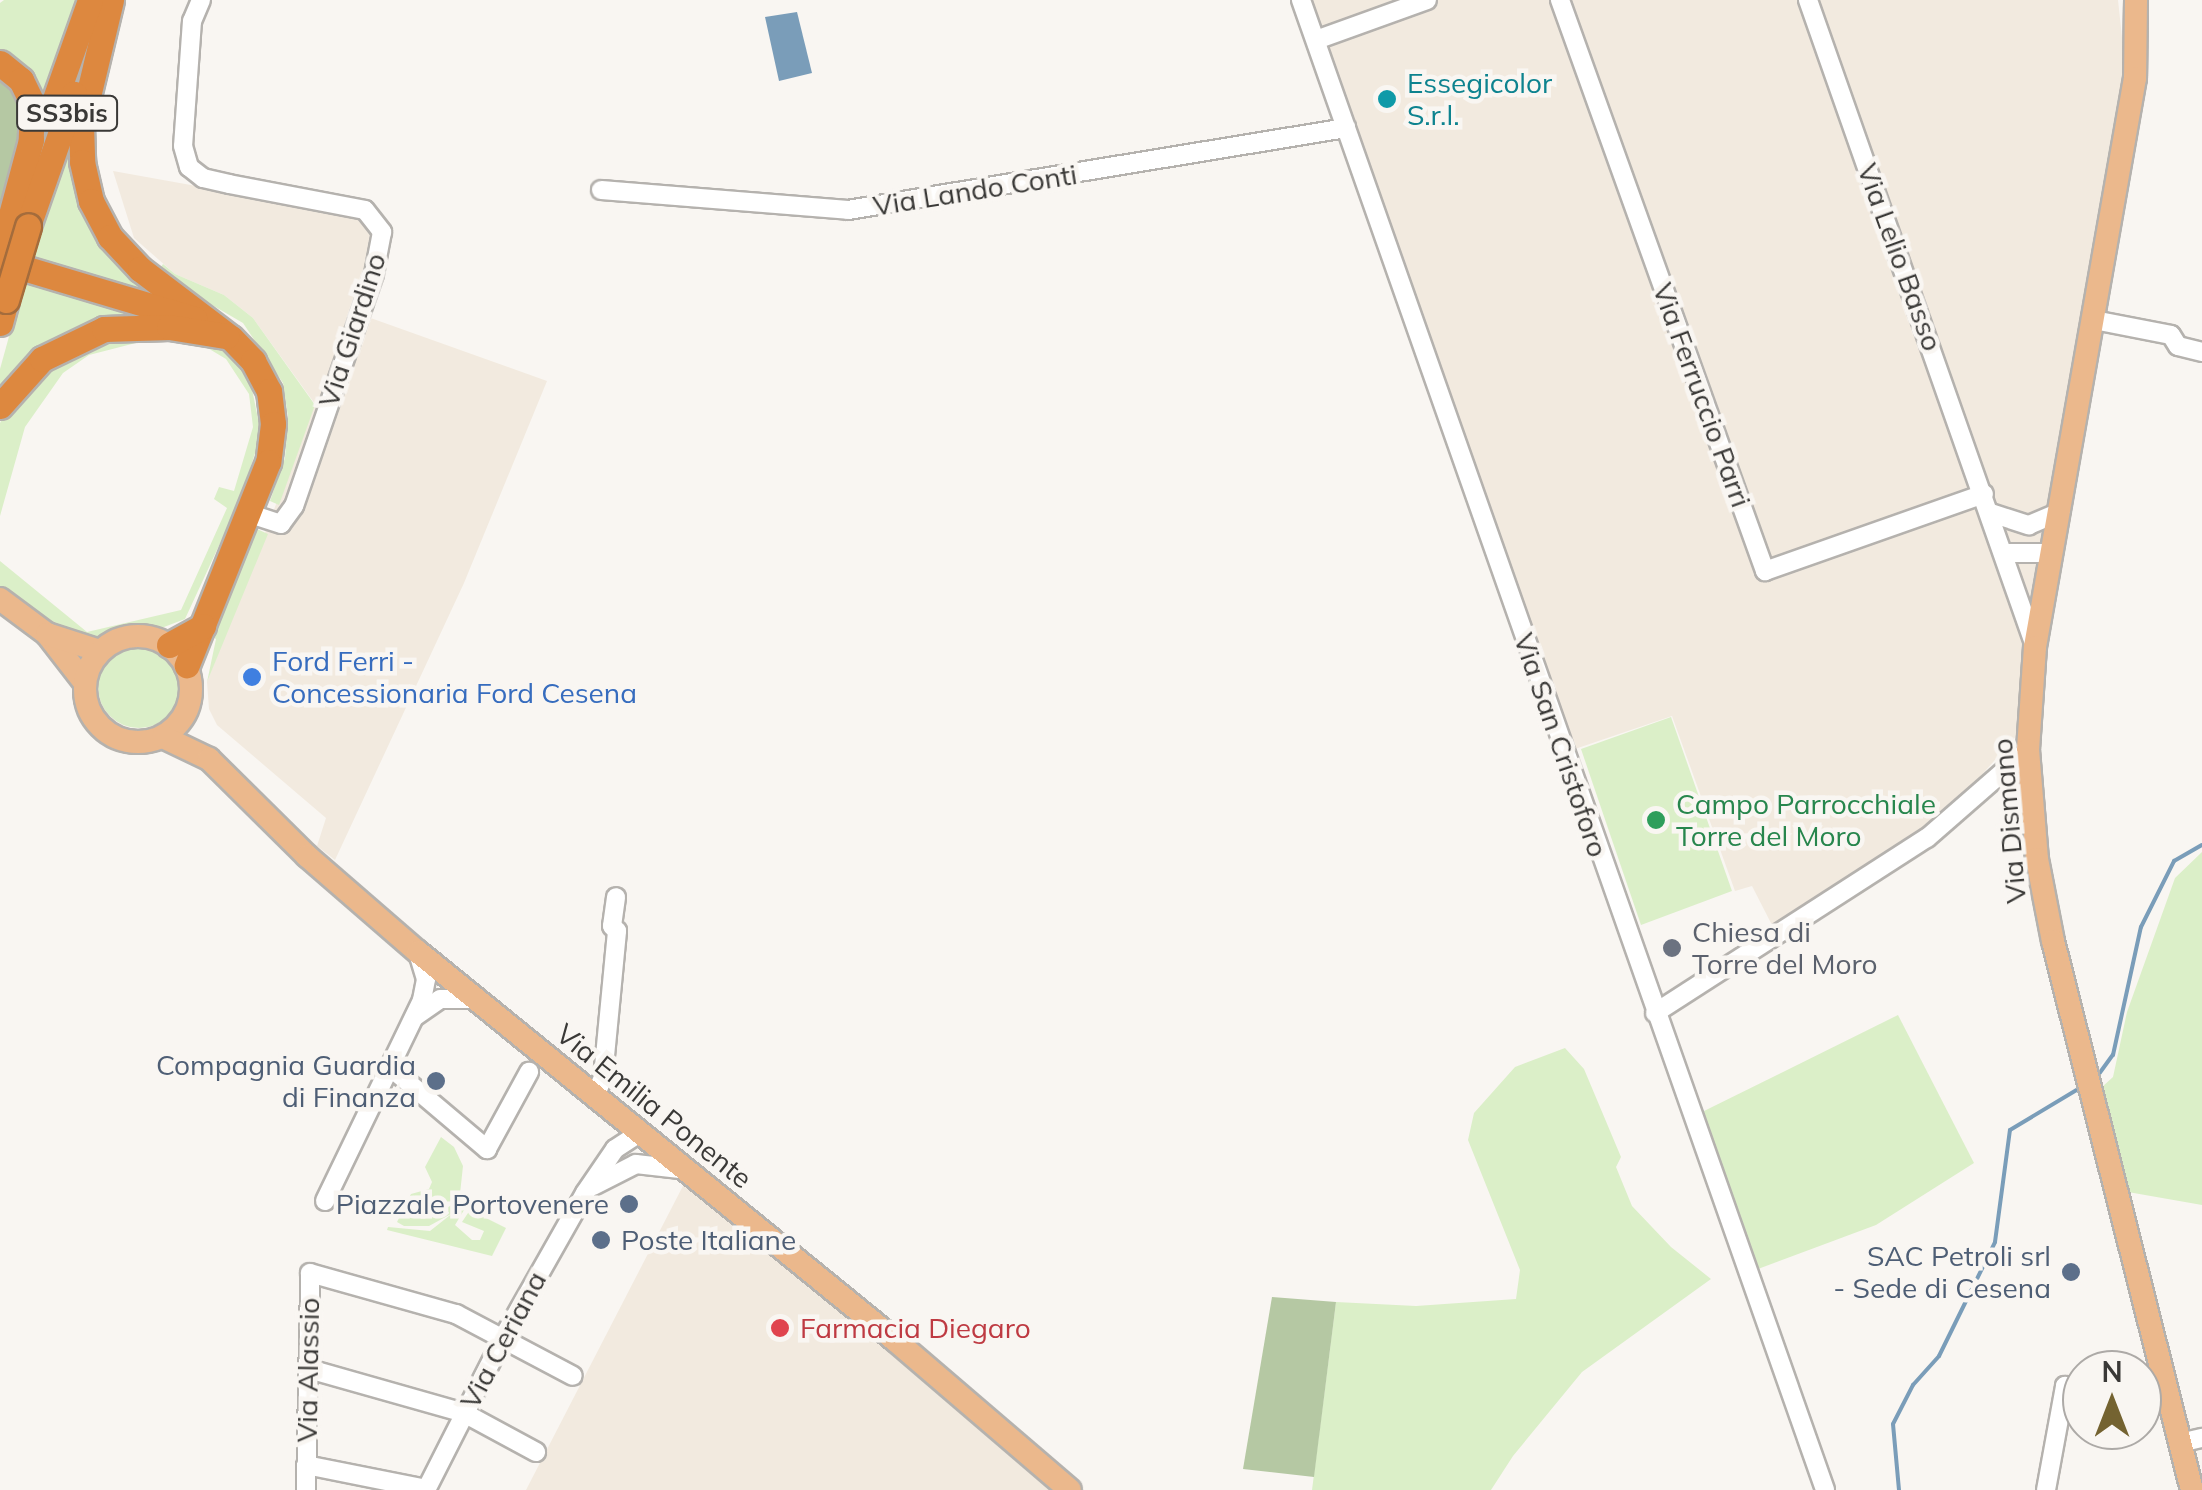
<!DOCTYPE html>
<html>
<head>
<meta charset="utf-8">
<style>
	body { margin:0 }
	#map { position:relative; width:2202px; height:1490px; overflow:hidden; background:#f9f6f2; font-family:Mulish,sans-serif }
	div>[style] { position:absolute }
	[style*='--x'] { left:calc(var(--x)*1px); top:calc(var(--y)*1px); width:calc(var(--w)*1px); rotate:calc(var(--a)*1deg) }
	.built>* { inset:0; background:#f2eadf }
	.green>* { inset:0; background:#dbefc8 }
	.round { border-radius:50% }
	.forest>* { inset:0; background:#b5c8a3 }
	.water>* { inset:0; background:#7a9db9 }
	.stream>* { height:4px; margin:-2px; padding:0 2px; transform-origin:2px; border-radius:2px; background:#7a9db9 }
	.roads { filter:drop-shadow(2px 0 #b5b2ae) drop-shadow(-2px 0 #b5b2ae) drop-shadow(0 2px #b5b2ae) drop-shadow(0 -2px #b5b2ae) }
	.minor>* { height:18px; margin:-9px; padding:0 9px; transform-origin:9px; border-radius:9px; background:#fff }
	.major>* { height:22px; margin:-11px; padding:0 11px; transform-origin:11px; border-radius:11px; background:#ebb88c }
	.major>.ring { margin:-11px; padding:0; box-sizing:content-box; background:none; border:22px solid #ebb88c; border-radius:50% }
	.highway>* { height:25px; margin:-12.5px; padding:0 12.5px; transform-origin:12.5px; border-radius:12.5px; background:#dd883f }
	.bridges { filter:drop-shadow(2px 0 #a46c3c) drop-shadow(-2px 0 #a46c3c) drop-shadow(0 2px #a46c3c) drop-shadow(0 -2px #a46c3c) }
	.highway-bridge>* { height:25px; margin:-12.5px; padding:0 12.5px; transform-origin:12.5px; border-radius:12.5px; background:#dd883f }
	.dots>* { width:28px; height:28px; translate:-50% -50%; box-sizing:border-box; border:5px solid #f9f6f2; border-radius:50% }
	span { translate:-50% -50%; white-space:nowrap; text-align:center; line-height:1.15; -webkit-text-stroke:9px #f9f6f2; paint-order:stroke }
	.shield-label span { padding:2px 8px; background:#f9f6f2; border:2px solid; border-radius:8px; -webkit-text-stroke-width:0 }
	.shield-label { font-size:25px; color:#3a3937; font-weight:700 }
	.culture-label { font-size:28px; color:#0d838f }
	.left { translate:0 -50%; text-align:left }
	.street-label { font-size:28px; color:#3a3937 }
	.shop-label { font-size:28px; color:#366cbe }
	.leisure-label { font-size:28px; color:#27864d }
	.worship-label { font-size:28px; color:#5b616d }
	.service-label { font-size:28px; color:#4e5e75 }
	.right { translate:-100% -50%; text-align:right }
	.health-label { font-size:28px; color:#be3a42 }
	.north { position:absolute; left:2062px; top:1350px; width:100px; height:100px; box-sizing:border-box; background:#f9f6f2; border:2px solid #adaaa7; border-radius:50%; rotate:0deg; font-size:28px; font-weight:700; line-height:40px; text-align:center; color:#3a3937 }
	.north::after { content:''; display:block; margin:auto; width:35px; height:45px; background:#746331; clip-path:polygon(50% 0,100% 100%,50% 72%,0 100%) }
</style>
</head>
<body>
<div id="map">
	<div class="built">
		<i style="clip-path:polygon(1303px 0,2118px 0,2127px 84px,2018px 734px,1946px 815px,1774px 929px,1752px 886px,1735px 891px,1672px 716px,1572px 750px)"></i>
		<i style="clip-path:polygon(113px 171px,362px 216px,374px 239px,351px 311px,547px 381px,464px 583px,335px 860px,317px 846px,326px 818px,217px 725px,209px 709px,207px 682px,315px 404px,253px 318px,224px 295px,175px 274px,134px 238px)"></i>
		<i style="clip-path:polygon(685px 1182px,877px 1343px,1065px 1490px,526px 1490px)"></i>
	</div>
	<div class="green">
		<i style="clip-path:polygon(4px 0,85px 0,41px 121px,0 51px,0 3px)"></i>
		<i style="clip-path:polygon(77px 109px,81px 182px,176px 301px,32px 259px)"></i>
		<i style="clip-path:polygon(163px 264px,175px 274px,224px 295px,253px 318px,315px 405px,279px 505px,270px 501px,285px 458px,288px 417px,283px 383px,243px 323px,157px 273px)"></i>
		<i style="clip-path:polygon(26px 275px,141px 316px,0 393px,0 369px)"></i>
		<i style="clip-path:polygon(136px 329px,206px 339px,227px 351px,250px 379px,261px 434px,241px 498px,185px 619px,164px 627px,131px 627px,103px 636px,79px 637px,51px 628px,0 587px,0 561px,87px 632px,181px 610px,227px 508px,214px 499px,219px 487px,234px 491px,253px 427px,249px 394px,226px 359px,201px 344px,163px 336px,89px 355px,63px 373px,25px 427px,0 516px,0 423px,13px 398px,70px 346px,106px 333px)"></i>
		<i style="clip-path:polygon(257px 529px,268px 534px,207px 682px,216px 639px,209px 634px)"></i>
		<i class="round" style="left:98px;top:646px;width:82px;height:82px"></i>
		<i style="clip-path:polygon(1671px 717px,1732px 891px,1641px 925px,1581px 749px)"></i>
		<i style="clip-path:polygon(2202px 852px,2202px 1205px,2128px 1192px,2102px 1087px,2113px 1077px,2127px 1012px,2175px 878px)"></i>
		<i style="clip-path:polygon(1898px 1015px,1974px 1163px,1876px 1225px,1758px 1269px,1702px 1112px)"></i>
		<i style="clip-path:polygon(1565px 1048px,1584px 1069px,1621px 1157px,1616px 1167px,1632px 1206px,1671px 1247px,1711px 1279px,1582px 1372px,1513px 1456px,1491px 1490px,1312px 1490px,1336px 1302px,1416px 1306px,1516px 1299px,1520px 1270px,1468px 1140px,1474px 1113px,1515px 1067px)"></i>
		<i style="clip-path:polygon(441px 1137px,454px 1147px,463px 1166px,459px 1203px,451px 1214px,429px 1226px,404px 1226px,397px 1222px,411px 1194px,429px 1189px,432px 1182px,425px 1167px)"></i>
		<i style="clip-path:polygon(459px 1208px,464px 1210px,455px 1225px,472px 1240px,480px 1240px,484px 1231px,462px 1222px,470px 1210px,506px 1228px,492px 1256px,387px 1230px,388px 1227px,430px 1231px)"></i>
	</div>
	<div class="forest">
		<i style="clip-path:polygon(0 71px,25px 108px,0 225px)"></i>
		<i style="clip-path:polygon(1272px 1297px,1336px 1302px,1314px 1477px,1243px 1469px)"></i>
	</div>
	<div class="water">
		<i style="clip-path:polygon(797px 12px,812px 73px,779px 81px,765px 17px)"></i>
	</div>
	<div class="stream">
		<i style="--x:2096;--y:1078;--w:29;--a:-54"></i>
		<i style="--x:2113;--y:1055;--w:131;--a:-77.7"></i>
		<i style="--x:2141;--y:927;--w:74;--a:-63.4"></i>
		<i style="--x:2174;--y:861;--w:32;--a:-30"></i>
		<i style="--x:1899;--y:1490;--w:66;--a:-95.2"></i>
		<i style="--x:1893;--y:1424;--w:44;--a:-62.9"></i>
		<i style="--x:1913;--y:1385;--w:39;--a:-48"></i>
		<i style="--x:1939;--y:1356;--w:127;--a:-63.8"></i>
		<i style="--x:1995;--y:1242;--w:113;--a:-82.4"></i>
		<i style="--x:2010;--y:1130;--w:82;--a:-31"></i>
	</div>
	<div class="roads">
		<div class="minor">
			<i style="--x:201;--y:0;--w:23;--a:113"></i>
			<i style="--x:192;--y:21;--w:125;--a:94.1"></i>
			<i style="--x:183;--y:146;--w:22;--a:74"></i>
			<i style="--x:189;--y:167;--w:18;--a:38"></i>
			<i style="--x:203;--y:178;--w:27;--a:13"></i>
			<i style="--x:229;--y:184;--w:138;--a:10.8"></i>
			<i style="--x:365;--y:210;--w:28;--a:52"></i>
			<i style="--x:382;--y:232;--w:43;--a:100.8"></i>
			<i style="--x:374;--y:274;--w:245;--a:109"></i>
			<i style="--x:294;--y:506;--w:22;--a:126"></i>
			<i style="--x:281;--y:524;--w:35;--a:-162"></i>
			<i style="--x:1301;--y:0;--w:1579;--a:70.62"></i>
			<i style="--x:1560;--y:0;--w:607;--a:70.25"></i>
			<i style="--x:1765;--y:571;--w:232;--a:-19.4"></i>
			<i style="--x:1808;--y:0;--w:685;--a:70.64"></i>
			<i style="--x:1316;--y:40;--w:118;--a:-19.8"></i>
			<i style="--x:601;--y:190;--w:248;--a:4.6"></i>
			<i style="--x:848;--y:210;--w:505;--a:-9.35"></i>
			<i style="--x:2094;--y:320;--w:78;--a:11"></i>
			<i style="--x:2171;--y:335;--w:13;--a:58"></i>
			<i style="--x:2178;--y:346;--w:25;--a:14"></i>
			<i style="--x:1991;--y:513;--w:40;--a:18"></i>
			<i style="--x:2029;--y:525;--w:34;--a:-23"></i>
			<i style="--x:2003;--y:553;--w:50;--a:0"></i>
			<i style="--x:1655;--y:1013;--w:323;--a:-32.8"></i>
			<i style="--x:1927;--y:838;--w:134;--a:-41.1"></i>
			<i style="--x:416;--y:1016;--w:29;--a:-35"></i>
			<i style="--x:440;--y:999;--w:34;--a:0"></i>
			<i style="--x:391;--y:1068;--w:126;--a:40.2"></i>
			<i style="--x:487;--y:1149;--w:88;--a:-61.4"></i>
			<i style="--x:595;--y:1097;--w:22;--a:-68"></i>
			<i style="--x:603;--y:1077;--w:147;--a:-84.5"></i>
			<i style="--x:617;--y:931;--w:7;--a:-135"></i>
			<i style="--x:612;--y:926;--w:29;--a:-82"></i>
			<i style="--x:593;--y:1186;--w:48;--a:-27.1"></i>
			<i style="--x:636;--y:1164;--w:44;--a:6.5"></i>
			<i style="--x:325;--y:1201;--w:223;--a:-64.2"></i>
			<i style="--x:422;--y:1000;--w:21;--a:-79"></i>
			<i style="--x:426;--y:979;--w:28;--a:-107"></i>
			<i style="--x:309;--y:1369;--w:161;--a:15.8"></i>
			<i style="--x:464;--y:1413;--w:82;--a:28.4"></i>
			<i style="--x:2142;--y:1395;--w:26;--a:7"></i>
			<i style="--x:2180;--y:1443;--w:23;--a:-13"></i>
			<i style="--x:306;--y:1465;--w:122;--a:11.3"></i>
			<i style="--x:306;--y:1490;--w:217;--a:-88.9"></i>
			<i style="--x:310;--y:1273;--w:152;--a:15.7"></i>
			<i style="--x:456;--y:1314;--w:132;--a:27.9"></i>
			<i style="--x:426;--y:1490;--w:170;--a:-63.1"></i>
			<i style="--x:503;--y:1338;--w:167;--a:-60.5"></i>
			<i style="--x:585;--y:1193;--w:53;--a:-55.7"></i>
			<i style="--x:615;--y:1149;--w:27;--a:-33"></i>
			<i style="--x:2046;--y:1490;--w:106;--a:-79.6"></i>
			<i style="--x:2065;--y:1386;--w:17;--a:7"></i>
		</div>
		<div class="major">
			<i style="--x:2136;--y:0;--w:78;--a:90.7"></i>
			<i style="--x:2135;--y:78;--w:578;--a:99.97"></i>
			<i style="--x:2035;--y:647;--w:103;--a:93.9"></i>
			<i style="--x:2028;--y:750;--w:109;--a:85.3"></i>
			<i style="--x:2037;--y:859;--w:84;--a:79"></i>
			<i style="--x:2053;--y:941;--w:566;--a:75.79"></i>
			<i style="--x:0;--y:599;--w:59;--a:36.7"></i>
			<i style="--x:47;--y:634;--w:62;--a:52.2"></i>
			<i style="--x:47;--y:634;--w:56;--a:17.8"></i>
			<i class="ring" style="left:85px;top:636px;width:84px;height:84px"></i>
			<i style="--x:163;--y:737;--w:51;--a:25.6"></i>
			<i style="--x:209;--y:759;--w:138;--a:44.7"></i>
			<i style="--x:307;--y:856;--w:147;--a:40.9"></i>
			<i style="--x:418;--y:952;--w:615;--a:39.13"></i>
			<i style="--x:895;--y:1340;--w:230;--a:40.6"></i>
		</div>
		<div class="highway">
			<i style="--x:111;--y:0;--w:130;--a:103.4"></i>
			<i style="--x:81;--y:126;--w:36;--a:88"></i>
			<i style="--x:82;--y:162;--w:40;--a:77"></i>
			<i style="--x:91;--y:201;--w:41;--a:62.2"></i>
			<i style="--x:110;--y:237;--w:44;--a:46.8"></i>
			<i style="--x:140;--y:269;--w:114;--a:37.2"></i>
			<i style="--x:231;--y:338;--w:32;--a:46"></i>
			<i style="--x:253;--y:361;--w:34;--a:62"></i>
			<i style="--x:269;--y:391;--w:33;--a:83"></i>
			<i style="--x:273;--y:424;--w:38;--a:97"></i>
			<i style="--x:268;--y:462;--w:219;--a:111.8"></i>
			<i style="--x:0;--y:63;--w:27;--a:39"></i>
			<i style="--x:21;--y:80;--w:25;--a:64"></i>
			<i style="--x:32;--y:103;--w:37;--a:92"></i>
			<i style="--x:31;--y:140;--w:120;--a:105"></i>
			<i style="--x:50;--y:113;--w:120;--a:-70.5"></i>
			<i style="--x:28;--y:226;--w:140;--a:-70.8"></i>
			<i style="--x:0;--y:261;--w:203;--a:16.6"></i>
			<i style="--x:0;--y:323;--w:24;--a:-75"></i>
			<i style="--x:0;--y:406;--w:63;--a:-48.2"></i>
			<i style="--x:42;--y:359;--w:69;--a:-25.8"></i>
			<i style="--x:104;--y:329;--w:65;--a:-1.8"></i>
			<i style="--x:169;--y:327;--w:58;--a:9"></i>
			<i style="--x:169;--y:645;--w:39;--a:-29"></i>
		</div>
	</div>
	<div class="bridges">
		<div class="highway-bridge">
			<i style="--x:6;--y:300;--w:77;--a:-73.4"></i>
		</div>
	</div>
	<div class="dots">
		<i style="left:1387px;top:99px;background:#0f9aa8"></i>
		<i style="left:252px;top:677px;background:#3f7fe0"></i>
		<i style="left:1656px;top:820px;background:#2e9e5b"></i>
		<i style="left:1672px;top:948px;background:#6b7280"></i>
		<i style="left:436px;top:1081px;background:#5c6f8a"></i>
		<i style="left:629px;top:1204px;background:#5c6f8a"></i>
		<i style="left:601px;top:1240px;background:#5c6f8a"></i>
		<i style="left:2071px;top:1272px;background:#5c6f8a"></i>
		<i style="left:780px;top:1328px;background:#e0444e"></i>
	</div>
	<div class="shield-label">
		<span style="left:67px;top:113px">SS3bis</span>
	</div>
	<div class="culture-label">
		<span class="left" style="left:1407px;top:99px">Essegicolor<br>S.r.l.</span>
	</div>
	<div class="street-label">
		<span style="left:975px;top:190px;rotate:-9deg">Via Lando Conti</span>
		<span style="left:1900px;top:257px;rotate:70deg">Via Lelio Basso</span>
		<span style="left:352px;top:330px;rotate:-72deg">Via Giardino</span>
		<span style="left:1702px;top:395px;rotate:70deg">Via Ferruccio Parri</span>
		<span style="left:1561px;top:745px;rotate:71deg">Via San Cristoforo</span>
		<span style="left:2009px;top:821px;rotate:-95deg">Via Dismano</span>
		<span style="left:654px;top:1106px;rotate:39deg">Via Emilia Ponente</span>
		<span style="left:503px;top:1340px;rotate:-62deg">Via Ceriana</span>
		<span style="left:308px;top:1370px;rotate:-89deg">Via Alassio</span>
	</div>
	<div class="shop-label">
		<span class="left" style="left:272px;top:677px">Ford Ferri -<br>Concessionaria Ford Cesena</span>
	</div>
	<div class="leisure-label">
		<span class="left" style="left:1676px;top:820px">Campo Parrocchiale<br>Torre del Moro</span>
	</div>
	<div class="worship-label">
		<span class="left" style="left:1692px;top:948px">Chiesa di<br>Torre del Moro</span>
	</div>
	<div class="service-label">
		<span class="right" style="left:416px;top:1081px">Compagnia Guardia<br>di Finanza</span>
		<span class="right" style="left:609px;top:1204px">Piazzale Portovenere</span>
		<span class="left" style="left:621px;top:1240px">Poste Italiane</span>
		<span class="right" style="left:2051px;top:1272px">SAC Petroli srl<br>- Sede di Cesena</span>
	</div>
	<div class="health-label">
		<span class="left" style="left:800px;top:1328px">Farmacia Diegaro</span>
	</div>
	<div class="north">N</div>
</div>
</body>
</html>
